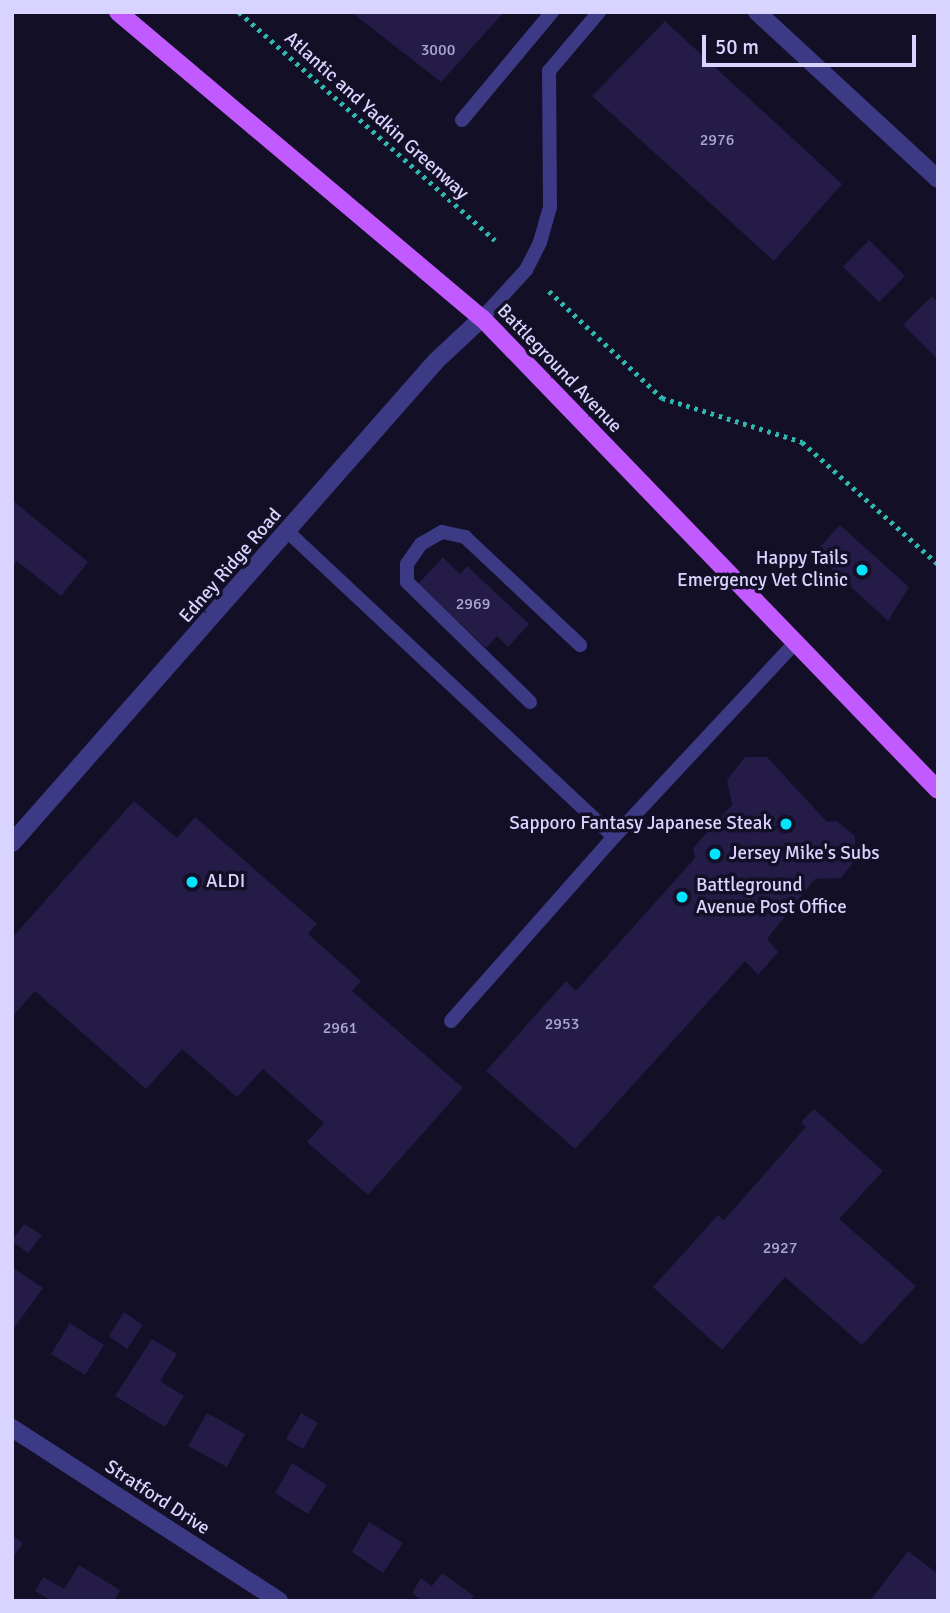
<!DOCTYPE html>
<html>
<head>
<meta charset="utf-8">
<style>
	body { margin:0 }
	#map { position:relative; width:950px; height:1613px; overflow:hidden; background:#130f26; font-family:Signika,sans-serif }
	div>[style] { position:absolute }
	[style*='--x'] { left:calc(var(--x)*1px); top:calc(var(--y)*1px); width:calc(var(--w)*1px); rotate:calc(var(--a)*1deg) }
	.building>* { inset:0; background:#241b47 }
	.path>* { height:4.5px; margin-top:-2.25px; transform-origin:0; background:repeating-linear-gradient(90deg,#2fb8b0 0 3.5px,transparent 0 8.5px) }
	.service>* { height:14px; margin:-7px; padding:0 7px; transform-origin:7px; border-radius:7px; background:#3d3a85 }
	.minor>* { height:18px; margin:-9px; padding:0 9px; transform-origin:9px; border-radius:9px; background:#3d3a85 }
	.primary>* { height:18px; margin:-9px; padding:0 9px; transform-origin:9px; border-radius:9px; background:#c25bff }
	.dots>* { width:19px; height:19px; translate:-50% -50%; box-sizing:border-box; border:4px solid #130f26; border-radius:50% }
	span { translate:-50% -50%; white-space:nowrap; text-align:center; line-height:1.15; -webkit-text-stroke:7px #130f26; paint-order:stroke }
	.number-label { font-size:16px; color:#aca6d1 }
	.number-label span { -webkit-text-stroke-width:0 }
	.street-label { font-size:19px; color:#d9d4ff }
	.poi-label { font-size:19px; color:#d9d4ff }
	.right { translate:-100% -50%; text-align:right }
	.left { translate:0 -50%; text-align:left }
	.frame { position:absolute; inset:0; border:14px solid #d9d4ff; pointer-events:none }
	.scale { position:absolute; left:702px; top:35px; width:214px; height:32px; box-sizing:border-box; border:4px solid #d9d4ff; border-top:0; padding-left:9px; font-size:21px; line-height:24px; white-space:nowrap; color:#d9d4ff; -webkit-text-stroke:5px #130f26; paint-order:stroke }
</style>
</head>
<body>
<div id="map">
	<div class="building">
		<i style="clip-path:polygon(351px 12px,504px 12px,441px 82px)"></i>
		<i style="clip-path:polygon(665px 21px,842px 184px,774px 261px,592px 96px)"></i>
		<i style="clip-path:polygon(869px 240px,905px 276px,879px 302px,843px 267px)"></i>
		<i style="clip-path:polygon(932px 296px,938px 302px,938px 360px,903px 325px)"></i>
		<i style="clip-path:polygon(12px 500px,88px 562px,61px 596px,17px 561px,12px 567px)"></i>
		<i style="clip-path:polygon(840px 525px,909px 587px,888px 621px,814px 553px)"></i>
		<i style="clip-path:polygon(443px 557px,460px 574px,467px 566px,529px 624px,508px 647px,497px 636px,486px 648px,418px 584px)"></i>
		<i style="clip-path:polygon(745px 757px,767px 757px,827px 822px,837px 821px,855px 836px,856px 859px,841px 878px,815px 879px,767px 939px,778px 952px,758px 975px,745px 961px,575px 1149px,486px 1071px,566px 981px,576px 991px,695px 858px,693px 848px,732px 805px,727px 780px)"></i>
		<i style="clip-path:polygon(134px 801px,177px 838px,195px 817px,317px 924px,308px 934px,361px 981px,352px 991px,463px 1088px,368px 1195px,307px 1142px,324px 1123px,263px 1069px,237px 1097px,182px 1049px,146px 1089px,35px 991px,12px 1017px,12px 938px)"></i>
		<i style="clip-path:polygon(814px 1109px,883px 1171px,839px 1219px,916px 1286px,862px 1345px,785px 1277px,722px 1350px,653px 1287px,718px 1215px,724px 1220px,806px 1127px,801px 1122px)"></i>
		<i style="clip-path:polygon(24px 1224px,42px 1235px,28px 1253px,12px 1241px)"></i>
		<i style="clip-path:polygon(12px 1267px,43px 1288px,12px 1331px)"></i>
		<i style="clip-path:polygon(124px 1312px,143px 1325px,127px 1349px,109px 1336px)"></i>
		<i style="clip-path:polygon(70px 1323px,104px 1345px,85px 1375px,51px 1354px)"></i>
		<i style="clip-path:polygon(152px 1339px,177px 1354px,160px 1381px,184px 1396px,165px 1427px,115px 1396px)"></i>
		<i style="clip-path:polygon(207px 1413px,245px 1434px,227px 1467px,188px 1446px)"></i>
		<i style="clip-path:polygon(301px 1413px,318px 1423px,303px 1449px,286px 1439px)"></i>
		<i style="clip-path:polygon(292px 1463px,327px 1485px,308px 1514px,275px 1493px)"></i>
		<i style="clip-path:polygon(369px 1522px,403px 1543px,383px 1573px,352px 1552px)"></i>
		<i style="clip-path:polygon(12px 1535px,23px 1543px,12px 1559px)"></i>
		<i style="clip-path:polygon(908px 1551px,938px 1574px,938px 1601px,870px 1601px)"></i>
		<i style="clip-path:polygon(79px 1565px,120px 1590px,114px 1601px,52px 1601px,35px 1591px,43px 1577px,64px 1589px)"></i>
		<i style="clip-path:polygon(442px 1573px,474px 1596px,470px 1601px,422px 1601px,412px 1593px,421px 1578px,432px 1586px)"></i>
	</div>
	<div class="path">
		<i style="--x:239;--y:12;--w:343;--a:41.7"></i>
		<i style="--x:549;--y:291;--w:156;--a:43.4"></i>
		<i style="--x:662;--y:398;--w:147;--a:17.4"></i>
		<i style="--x:802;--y:442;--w:183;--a:41.9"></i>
	</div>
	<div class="service">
		<i style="--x:462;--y:120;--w:141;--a:-50.2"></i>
		<i style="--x:482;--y:318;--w:65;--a:-47.5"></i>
		<i style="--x:526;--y:270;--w:31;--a:-63"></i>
		<i style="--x:540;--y:242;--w:36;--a:-74"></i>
		<i style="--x:550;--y:207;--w:136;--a:-90.4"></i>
		<i style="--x:549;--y:71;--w:77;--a:-49.7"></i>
		<i style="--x:288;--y:532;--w:446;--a:43.1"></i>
		<i style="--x:614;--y:837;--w:264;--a:-47"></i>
		<i style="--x:530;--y:702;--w:172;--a:-135.7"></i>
		<i style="--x:407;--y:582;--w:18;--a:-90"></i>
		<i style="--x:407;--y:564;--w:24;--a:-55"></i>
		<i style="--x:421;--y:544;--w:24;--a:-30"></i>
		<i style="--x:442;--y:532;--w:24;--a:12"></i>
		<i style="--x:465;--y:537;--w:158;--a:43.2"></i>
		<i style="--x:451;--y:1021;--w:246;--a:-48.5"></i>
	</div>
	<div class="minor">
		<i style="--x:757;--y:12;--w:246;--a:42.7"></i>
		<i style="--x:12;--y:843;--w:642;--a:-48.66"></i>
		<i style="--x:436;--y:361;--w:63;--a:-43.1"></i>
		<i style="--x:12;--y:1428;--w:318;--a:32.9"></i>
	</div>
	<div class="primary">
		<i style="--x:118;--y:12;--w:476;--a:40.1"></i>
		<i style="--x:482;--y:318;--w:656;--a:45.99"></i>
	</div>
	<div class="dots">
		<i style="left:862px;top:570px;background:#00e5ff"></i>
		<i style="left:786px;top:824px;background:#00e5ff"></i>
		<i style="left:715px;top:854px;background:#00e5ff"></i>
		<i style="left:192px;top:882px;background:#00e5ff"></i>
		<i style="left:682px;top:897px;background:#00e5ff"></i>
	</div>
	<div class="number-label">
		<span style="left:438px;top:50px">3000</span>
		<span style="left:717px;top:140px">2976</span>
		<span style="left:473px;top:604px">2969</span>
		<span style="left:562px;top:1024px">2953</span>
		<span style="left:340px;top:1028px">2961</span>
		<span style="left:780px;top:1248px">2927</span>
	</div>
	<div class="street-label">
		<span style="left:376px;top:116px;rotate:42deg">Atlantic and Yadkin Greenway</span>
		<span style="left:559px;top:369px;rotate:46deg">Battleground Avenue</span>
		<span style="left:231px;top:566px;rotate:-49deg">Edney Ridge Road</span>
		<span style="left:157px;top:1498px;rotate:33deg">Stratford Drive</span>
	</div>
	<div class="poi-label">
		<span class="right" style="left:848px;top:570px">Happy Tails<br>Emergency Vet Clinic</span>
		<span class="right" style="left:772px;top:824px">Sapporo Fantasy Japanese Steak</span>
		<span class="left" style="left:729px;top:854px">Jersey Mike's Subs</span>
		<span class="left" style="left:206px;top:882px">ALDI</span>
		<span class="left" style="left:696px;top:897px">Battleground<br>Avenue Post Office</span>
	</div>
	<div class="frame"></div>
	<div class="scale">50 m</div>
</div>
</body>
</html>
